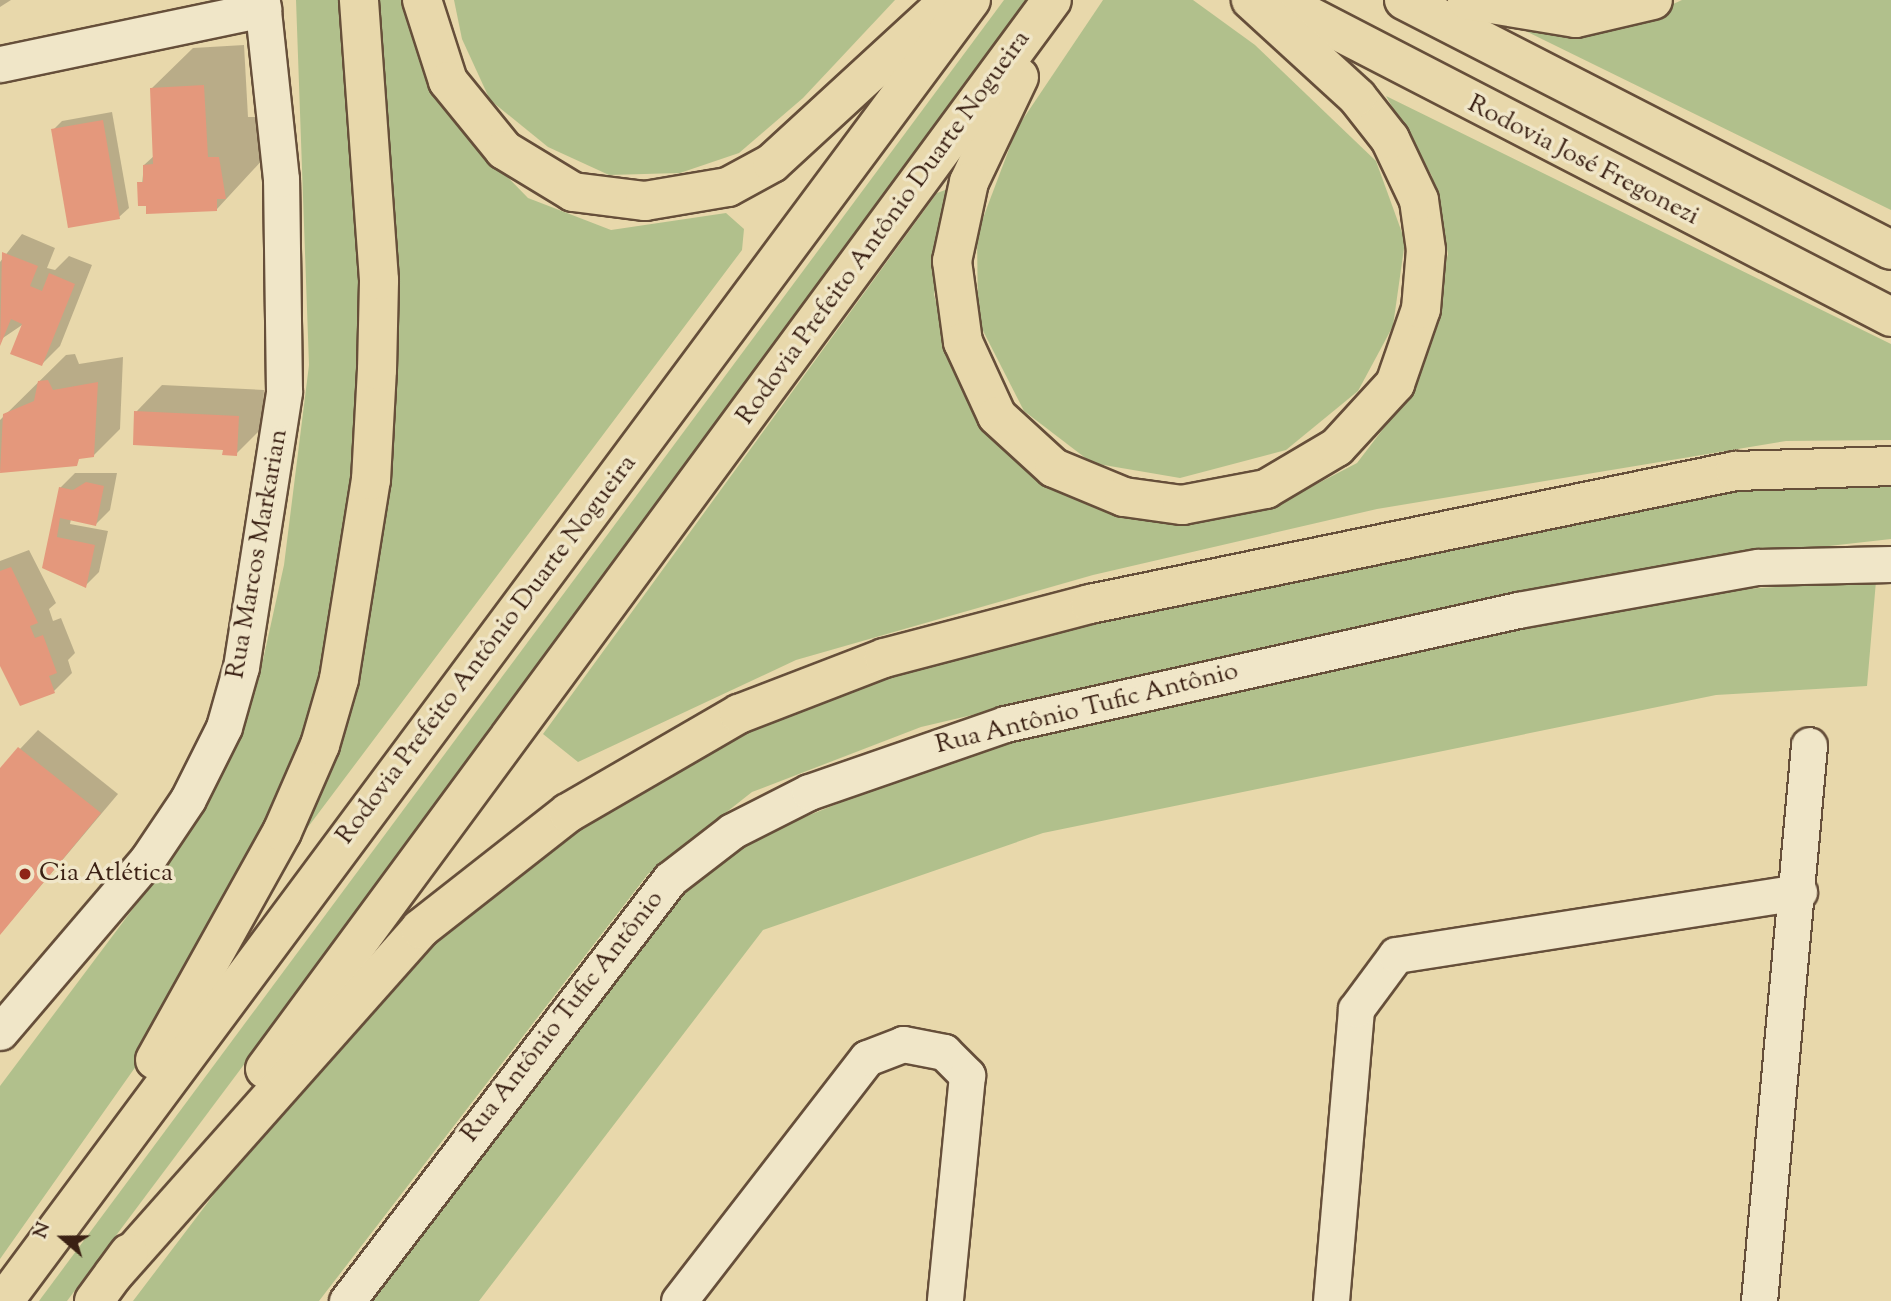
<!DOCTYPE html>
<html>
<head>
<meta charset="utf-8">
<style>
	body { margin:0 }
	#map { position:relative; width:1891px; height:1301px; overflow:hidden; background:#e8d8ab; font-family:"Sorts Mill Goudy",serif }
	div>[style] { position:absolute }
	[style*='--x'] { left:calc(var(--x)*1px); top:calc(var(--y)*1px); width:calc(var(--w)*1px); rotate:calc(var(--a)*1deg) }
	.green>* { inset:0; background:#b1c08c }
	.shadow>* { inset:0; background:#0003 }
	.building>* { inset:0; background:#e4987c }
	.roads { filter:drop-shadow(2px 0 #664f3a) drop-shadow(-2px 0 #664f3a) drop-shadow(0 2px #664f3a) drop-shadow(0 -2px #664f3a) }
	.street>* { height:35px; margin:-17.5px; padding:0 17.5px; transform-origin:17.5px; border-radius:17.5px; background:#f0e6c8 }
	.highway>* { height:38px; margin:-19px; padding:0 19px; transform-origin:19px; border-radius:19px; background:#e8d8ab }
	.dots>* { width:19px; height:19px; translate:-50% -50%; box-sizing:border-box; border:4px solid #f0e6c8; border-radius:50% }
	span { translate:-50% -50%; white-space:nowrap; text-align:center; line-height:1.15; -webkit-text-stroke:7px #f0e6c8; paint-order:stroke }
	.street-label { font-size:26px; color:#3b2114 }
	.poi-label { font-size:26px; color:#3b2114 }
	.left { translate:0 -50%; text-align:left }
	.north { position:absolute; left:28px; top:1203px; width:70px; height:70px; -webkit-text-stroke:5px #f0e6c8; paint-order:stroke; rotate:290deg; font-size:19px; font-weight:700; line-height:28px; text-align:center; color:#3b2114 }
	.north::after { content:''; display:block; margin:auto; width:24px; height:32px; background:#3b2114; clip-path:polygon(50% 0,100% 100%,50% 72%,0 100%) }
</style>
</head>
<body>
<div id="map">
	<div class="green">
		<i style="clip-path:polygon(296px 0,350px 0,368px 282px,346px 577px,301px 756px,177px 1008px,0 1259px,0 1086px,177px 850px,238px 728px,263px 660px,284px 565px,309px 365px)"></i>
		<i style="clip-path:polygon(375px 0,407px 0,422px 55px,453px 121px,528px 198px,611px 230px,726px 213px,744px 229px,742px 250px,302px 835px,351px 684px)"></i>
		<i style="clip-path:polygon(454px 0,895px 0,803px 98px,739px 153px,680px 173px,609px 175px,548px 147px,490px 100px,462px 39px)"></i>
		<i style="clip-path:polygon(1004px 0,1026px 0,329px 951px,67px 1301px,39px 1301px)"></i>
		<i style="clip-path:polygon(1103px 0,1193px 0,1255px 45px,1376px 161px,1405px 241px,1393px 326px,1358px 391px,1286px 450px,1180px 478px,1092px 463px,1024px 411px,978px 321px,977px 234px,1017px 128px)"></i>
		<i style="clip-path:polygon(1682px 0,1891px 0,1891px 210px,1503px 20px,1546px 29px,1616px 30px)"></i>
		<i style="clip-path:polygon(1386px 96px,1891px 344px,1891px 440px,1786px 441px,1377px 509px,1093px 575px,796px 660px,578px 762px,543px 734px,937px 193px,948px 189px,953px 197px,934px 295px,958px 373px,992px 435px,1214px 518px,1284px 501px,1357px 463px,1413px 390px,1448px 254px,1432px 176px)"></i>
		<i style="clip-path:polygon(1891px 477px,1891px 539px,1668px 564px,1285px 642px,921px 727px,752px 792px,648px 874px,319px 1301px,133px 1301px,237px 1164px,398px 977px,523px 865px,664px 766px,918px 657px,1636px 497px)"></i>
		<i style="clip-path:polygon(1876px 581px,1867px 686px,1716px 695px,1043px 833px,763px 930px,479px 1301px,373px 1301px,673px 898px,740px 843px,931px 766px,1020px 741px,1535px 626px,1727px 590px)"></i>
	</div>
	<div class="shadow">
		<i style="clip-path:polygon(0 0,11px 0,0 7px)"></i>
		<i style="clip-path:polygon(244px 45px,248px 117px,259px 117px,266px 156px,217px 209px,140px 204px,144px 165px,155px 155px,152px 88px,193px 48px)"></i>
		<i style="clip-path:polygon(112px 112px,129px 208px,119px 217px,53px 130px,62px 121px)"></i>
		<i style="clip-path:polygon(22px 234px,55px 248px,47px 268px,55px 270px,69px 256px,92px 265px,60px 346px,42px 364px,25px 323px,0 340px,0 262px)"></i>
		<i style="clip-path:polygon(75px 354px,79px 364px,123px 357px,120px 429px,93px 456px,0 471px,0 420px,66px 355px)"></i>
		<i style="clip-path:polygon(162px 385px,264px 390px,262px 428px,236px 454px,136px 412px)"></i>
		<i style="clip-path:polygon(75px 473px,117px 473px,110px 510px,96px 524px,71px 519px,70px 524px,108px 531px,99px 572px,85px 586px,44px 567px,60px 488px)"></i>
		<i style="clip-path:polygon(29px 550px,56px 603px,49px 609px,53px 621px,61px 618px,75px 653px,68px 660px,72px 673px,54px 691px,21px 704px,0 661px,0 561px)"></i>
		<i style="clip-path:polygon(38px 730px,118px 794px,0 934px,0 770px)"></i>
	</div>
	<div class="building">
		<i style="clip-path:polygon(204px 85px,208px 157px,219px 157px,226px 199px,217px 199px,217px 211px,146px 214px,146px 206px,138px 206px,137px 182px,143px 182px,143px 165px,153px 164px,150px 88px)"></i>
		<i style="clip-path:polygon(103px 120px,120px 219px,68px 228px,51px 129px)"></i>
		<i style="clip-path:polygon(2px 252px,38px 266px,30px 286px,42px 291px,49px 273px,75px 284px,42px 366px,10px 354px,22px 324px,11px 319px,0 346px)"></i>
		<i style="clip-path:polygon(48px 380px,53px 390px,98px 382px,94px 457px,79px 459px,77px 466px,0 473px,3px 414px,34px 401px,38px 381px)"></i>
		<i style="clip-path:polygon(134px 411px,239px 416px,237px 456px,222px 455px,223px 450px,133px 445px)"></i>
		<i style="clip-path:polygon(86px 482px,104px 486px,96px 526px,60px 518px,57px 537px,95px 545px,86px 588px,42px 568px,59px 487px,73px 490px)"></i>
		<i style="clip-path:polygon(11px 567px,38px 623px,30px 626px,35px 638px,43px 635px,57px 673px,49px 676px,55px 693px,20px 706px,0 666px,0 571px)"></i>
		<i style="clip-path:polygon(18px 747px,101px 813px,0 935px,0 768px)"></i>
	</div>
	<div class="roads">
		<div class="street">
			<i style="--x:0;--y:64;--w:269;--a:-11.8"></i>
			<i style="--x:0;--y:1032;--w:226;--a:-49.5"></i>
			<i style="--x:147;--y:860;--w:73;--a:-56.1"></i>
			<i style="--x:188;--y:799;--w:80;--a:-63.4"></i>
			<i style="--x:224;--y:727;--w:62;--a:-74.2"></i>
			<i style="--x:241;--y:667;--w:279;--a:-81.1"></i>
			<i style="--x:284;--y:391;--w:212;--a:-90.8"></i>
			<i style="--x:281;--y:179;--w:180;--a:-96.1"></i>
			<i style="--x:347;--y:1301;--w:531;--a:-52.57"></i>
			<i style="--x:670;--y:879;--w:78;--a:-37.7"></i>
			<i style="--x:732;--y:831;--w:86;--a:-26.9"></i>
			<i style="--x:809;--y:792;--w:207;--a:-19.1"></i>
			<i style="--x:1005;--y:724;--w:526;--a:-12.53"></i>
			<i style="--x:1518;--y:610;--w:244;--a:-10.2"></i>
			<i style="--x:1758;--y:567;--w:133;--a:-1.3"></i>
			<i style="--x:679;--y:1301;--w:307;--a:-52.3"></i>
			<i style="--x:867;--y:1058;--w:39;--a:-21"></i>
			<i style="--x:903;--y:1044;--w:42;--a:11"></i>
			<i style="--x:944;--y:1052;--w:33;--a:45"></i>
			<i style="--x:967;--y:1075;--w:227;--a:95.6"></i>
			<i style="--x:1331;--y:1301;--w:293;--a:-85.1"></i>
			<i style="--x:1356;--y:1009;--w:67;--a:-53.5"></i>
			<i style="--x:1396;--y:955;--w:408;--a:-8.9"></i>
			<i style="--x:1759;--y:1301;--w:558;--a:-84.86"></i>
		</div>
		<div class="highway">
			<i style="--x:422;--y:0;--w:85;--a:72.2"></i>
			<i style="--x:448;--y:81;--w:89;--a:50.9"></i>
			<i style="--x:504;--y:150;--w:81;--a:31.3"></i>
			<i style="--x:573;--y:192;--w:73;--a:7.1"></i>
			<i style="--x:645;--y:201;--w:84;--a:-9.6"></i>
			<i style="--x:728;--y:187;--w:50;--a:-28.6"></i>
			<i style="--x:772;--y:163;--w:241;--a:-42.6"></i>
			<i style="--x:1278;--y:0;--w:690;--a:27.34"></i>
			<i style="--x:1404;--y:0;--w:547;--a:27.17"></i>
			<i style="--x:1467;--y:0;--w:110;--a:9.4"></i>
			<i style="--x:1576;--y:18;--w:79;--a:-13.2"></i>
			<i style="--x:1019;--y:77;--w:116;--a:115.5"></i>
			<i style="--x:969;--y:182;--w:81;--a:102.1"></i>
			<i style="--x:952;--y:261;--w:82;--a:82.3"></i>
			<i style="--x:963;--y:342;--w:81;--a:65.3"></i>
			<i style="--x:997;--y:416;--w:77;--a:42.4"></i>
			<i style="--x:1054;--y:468;--w:76;--a:22.5"></i>
			<i style="--x:1124;--y:497;--w:59;--a:7.9"></i>
			<i style="--x:1182;--y:505;--w:86;--a:-10.8"></i>
			<i style="--x:1266;--y:489;--w:82;--a:-30.6"></i>
			<i style="--x:1337;--y:447;--w:86;--a:-47.4"></i>
			<i style="--x:1395;--y:384;--w:79;--a:-70.9"></i>
			<i style="--x:1421;--y:309;--w:59;--a:-85.2"></i>
			<i style="--x:1426;--y:250;--w:50;--a:-98"></i>
			<i style="--x:1419;--y:200;--w:68;--a:-115.4"></i>
			<i style="--x:1390;--y:139;--w:53;--a:-128.2"></i>
			<i style="--x:1357;--y:97;--w:144;--a:-137.5"></i>
			<i style="--x:155;--y:1060;--w:261;--a:-60.9"></i>
			<i style="--x:282;--y:832;--w:95;--a:-66.4"></i>
			<i style="--x:320;--y:745;--w:69;--a:-73.9"></i>
			<i style="--x:339;--y:679;--w:202;--a:-80.9"></i>
			<i style="--x:371;--y:480;--w:110;--a:-86.9"></i>
			<i style="--x:377;--y:370;--w:90;--a:-88.7"></i>
			<i style="--x:379;--y:280;--w:281;--a:-94.1"></i>
			<i style="--x:265;--y:1069;--w:1327;--a:-53.64"></i>
			<i style="--x:114;--y:1274;--w:461;--a:-48.4"></i>
			<i style="--x:420;--y:929;--w:188;--a:-38.1"></i>
			<i style="--x:568;--y:813;--w:198;--a:-30.1"></i>
			<i style="--x:739;--y:714;--w:155;--a:-21.1"></i>
			<i style="--x:884;--y:658;--w:213;--a:-14.7"></i>
			<i style="--x:1090;--y:604;--w:659;--a:-11.65"></i>
			<i style="--x:1735;--y:471;--w:156;--a:-1.8"></i>
			<i style="--x:4;--y:1301;--w:1621;--a:-53.38"></i>
			<i style="--x:94;--y:1301;--w:59;--a:-53.9"></i>
		</div>
	</div>
	<div class="dots">
		<i style="left:25px;top:874px;background:#8f2418"></i>
	</div>
	<div class="street-label">
		<span style="left:1583px;top:161px;rotate:27deg">Rodovia José Fregonezi</span>
		<span style="left:884px;top:228px;rotate:-54deg">Rodovia Prefeito Antônio Duarte Nogueira</span>
		<span style="left:258px;top:554px;rotate:-80deg">Rua Marcos Markarian</span>
		<span style="left:487px;top:650px;rotate:-53deg">Rodovia Prefeito Antônio Duarte Nogueira</span>
		<span style="left:1087px;top:709px;rotate:-14deg">Rua Antônio Tufic Antônio</span>
		<span style="left:563px;top:1017px;rotate:-52deg">Rua Antônio Tufic Antônio</span>
	</div>
	<div class="poi-label">
		<span class="left" style="left:39px;top:874px">Cia Atlética</span>
	</div>
	<div class="north">N</div>
</div>
</body>
</html>
